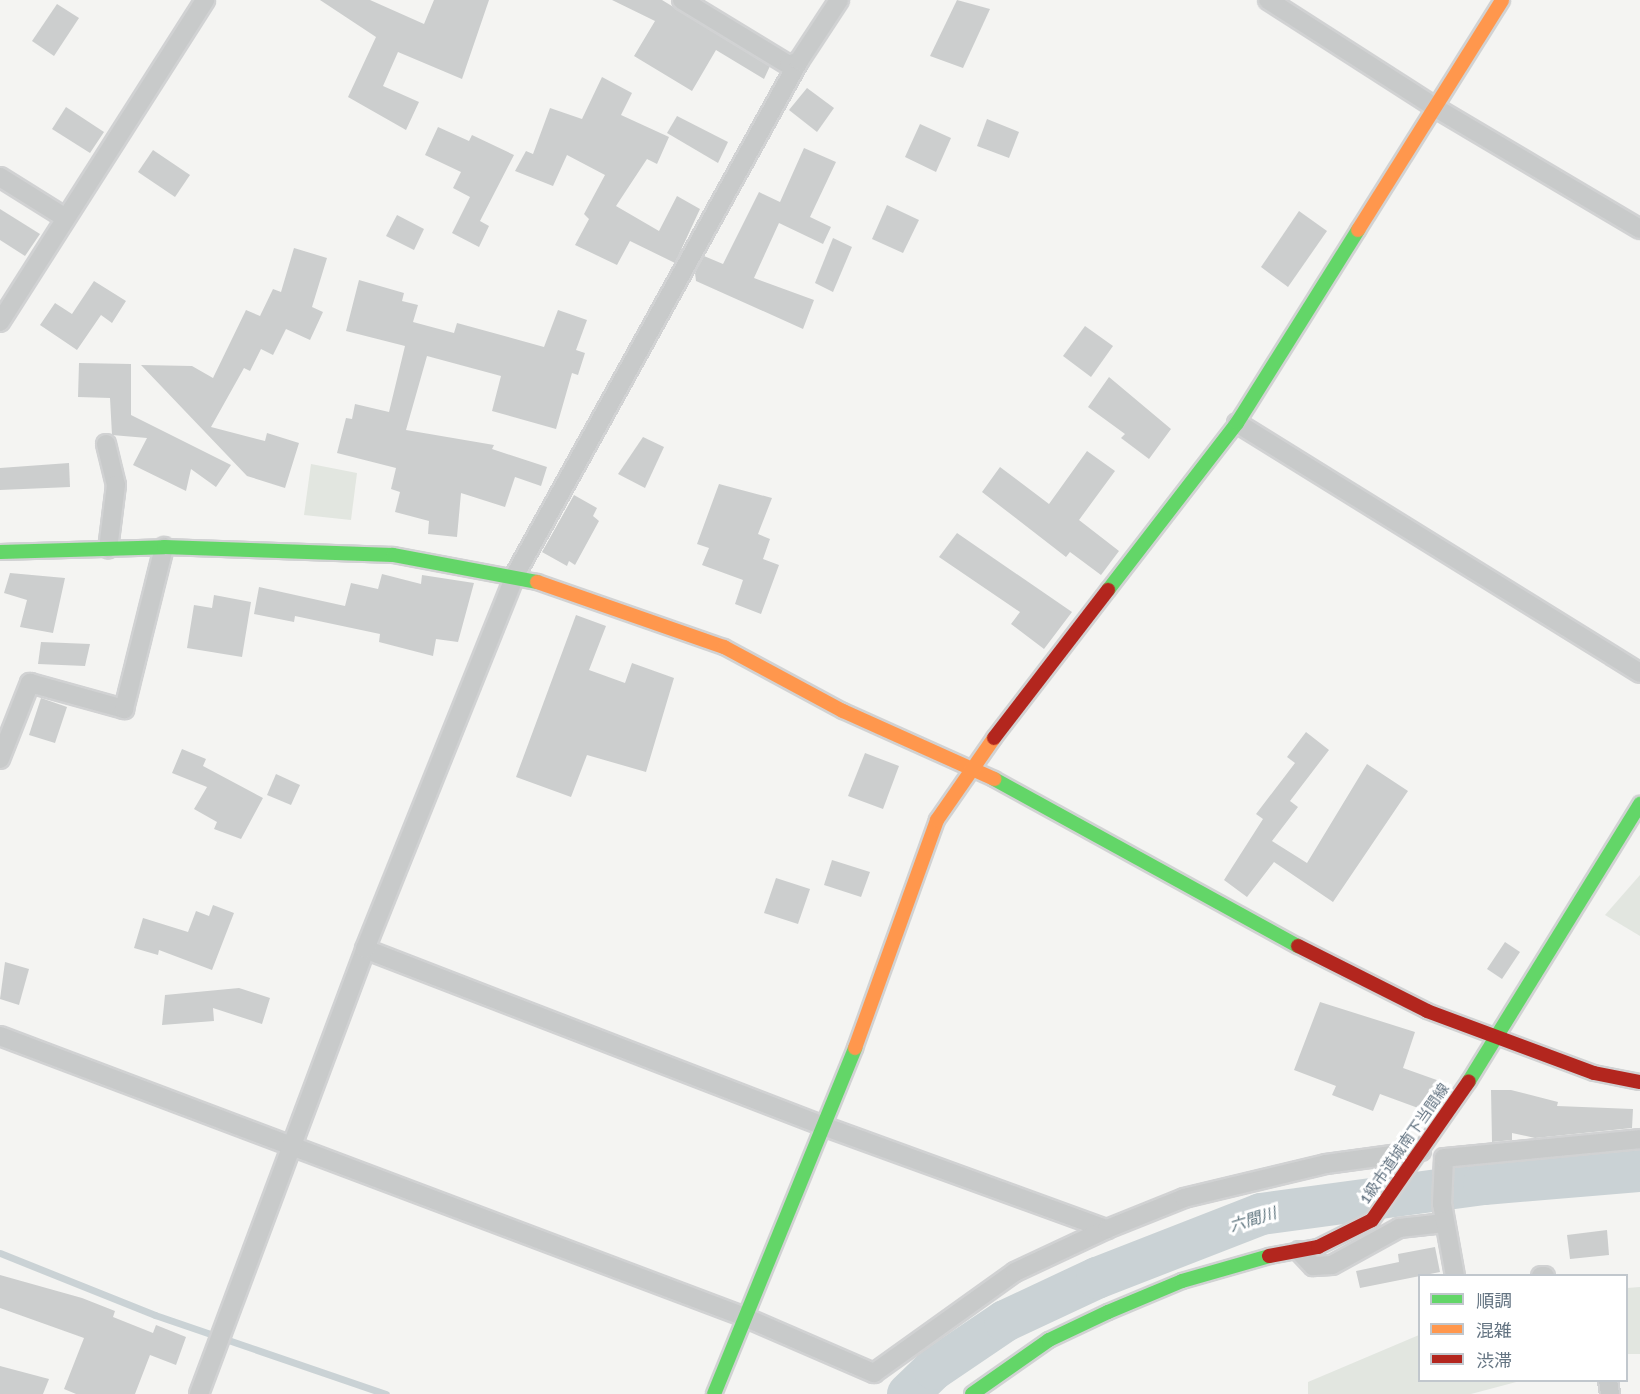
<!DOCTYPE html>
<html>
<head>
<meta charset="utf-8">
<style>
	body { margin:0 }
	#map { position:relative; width:1640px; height:1394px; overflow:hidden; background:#f4f4f2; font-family:Signika,"Noto Sans JP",sans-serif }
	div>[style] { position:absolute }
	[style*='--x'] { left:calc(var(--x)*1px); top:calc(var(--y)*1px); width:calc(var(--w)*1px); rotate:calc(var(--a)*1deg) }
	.green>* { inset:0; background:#e2e6e0 }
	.stream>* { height:7px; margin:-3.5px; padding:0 3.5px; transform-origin:3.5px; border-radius:3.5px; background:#cad2d5 }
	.river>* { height:42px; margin:-21px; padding:0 21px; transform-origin:21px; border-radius:21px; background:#cad2d5 }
	.building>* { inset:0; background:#cccece }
	.roads { filter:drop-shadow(2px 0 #d1d2d3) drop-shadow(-2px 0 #d1d2d3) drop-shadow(0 2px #d1d2d3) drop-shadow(0 -2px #d1d2d3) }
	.street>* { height:18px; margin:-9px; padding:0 9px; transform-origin:9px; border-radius:9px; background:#c8caca }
	.fast>* { height:14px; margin:-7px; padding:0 7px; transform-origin:7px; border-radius:7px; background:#63d668 }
	.slow>* { height:14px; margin:-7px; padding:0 7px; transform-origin:7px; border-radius:7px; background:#ff974d }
	.jam>* { height:14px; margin:-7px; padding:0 7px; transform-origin:7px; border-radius:7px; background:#b3261e }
	span { translate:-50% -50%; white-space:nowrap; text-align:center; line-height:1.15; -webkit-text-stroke:6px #fff; paint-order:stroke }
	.street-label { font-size:15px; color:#647482 }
	.water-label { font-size:16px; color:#60767f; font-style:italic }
	.legend { position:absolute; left:1418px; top:1274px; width:210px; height:108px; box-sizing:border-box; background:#fff; border:2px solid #c1c7cd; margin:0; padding:8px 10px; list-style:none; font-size:18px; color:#647482 }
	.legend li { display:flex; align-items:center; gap:12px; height:30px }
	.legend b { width:30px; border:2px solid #c1c7cd }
</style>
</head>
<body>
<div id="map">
	<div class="green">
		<i style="clip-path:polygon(311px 464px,357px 473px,351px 520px,304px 515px)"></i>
		<i style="clip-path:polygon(1640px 875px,1640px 936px,1605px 915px)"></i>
		<i style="clip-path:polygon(1640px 1287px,1640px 1354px,1627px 1354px,1627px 1288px)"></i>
		<i style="clip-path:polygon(1419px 1335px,1420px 1380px,1520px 1381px,1471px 1394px,1308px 1394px,1308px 1382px)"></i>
	</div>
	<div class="stream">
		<i style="--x:0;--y:1253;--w:167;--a:21.8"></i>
		<i style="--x:155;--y:1315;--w:244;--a:18.9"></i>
	</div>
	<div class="river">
		<i style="--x:908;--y:1394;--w:36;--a:-44"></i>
		<i style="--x:934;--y:1369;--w:86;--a:-34.1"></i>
		<i style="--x:1005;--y:1321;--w:102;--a:-25.1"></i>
		<i style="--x:1097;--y:1278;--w:176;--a:-21.3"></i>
		<i style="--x:1261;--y:1214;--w:225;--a:-7.7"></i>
		<i style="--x:1484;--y:1184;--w:157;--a:-4.8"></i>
	</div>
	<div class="building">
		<i style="clip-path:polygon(320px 0,370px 0,424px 24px,434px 0,489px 0,462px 79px,398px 52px,383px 86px,419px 102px,406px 130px,348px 97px,376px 37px)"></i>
		<i style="clip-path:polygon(612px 0,662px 0,770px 66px,764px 79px,716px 50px,692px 91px,634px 56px,655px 21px)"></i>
		<i style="clip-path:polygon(957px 0,990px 9px,963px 68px,930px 56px)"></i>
		<i style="clip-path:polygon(57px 4px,79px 18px,54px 56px,32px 41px)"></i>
		<i style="clip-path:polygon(602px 77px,632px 93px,621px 115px,669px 137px,657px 164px,647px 159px,616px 206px,659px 231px,677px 196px,700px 209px,675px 263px,630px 241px,617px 265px,575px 245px,589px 219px,584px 214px,605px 175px,567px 155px,553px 186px,515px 171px,526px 151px,533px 154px,550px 108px,582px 119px)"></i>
		<i style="clip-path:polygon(807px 88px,834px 108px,817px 132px,789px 110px)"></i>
		<i style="clip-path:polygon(66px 107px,104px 132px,90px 153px,52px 129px)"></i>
		<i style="clip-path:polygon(677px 116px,728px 142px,718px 163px,667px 133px)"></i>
		<i style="clip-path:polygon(987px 119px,1019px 132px,1009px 158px,977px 146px)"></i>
		<i style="clip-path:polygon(920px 124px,951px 138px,936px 172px,905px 157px)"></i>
		<i style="clip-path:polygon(438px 127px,469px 141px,472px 135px,514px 155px,480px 221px,489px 226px,479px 247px,452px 233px,470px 197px,453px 188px,461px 172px,425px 155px)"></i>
		<i style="clip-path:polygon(804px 148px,836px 162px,810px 217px,831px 227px,823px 244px,779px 223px,754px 278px,814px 300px,803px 329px,696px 281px,695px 273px,704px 256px,723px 264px,759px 192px,780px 202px)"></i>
		<i style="clip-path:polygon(153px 150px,190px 175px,175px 197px,138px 172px)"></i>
		<i style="clip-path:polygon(887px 205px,919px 220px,903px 253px,872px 239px)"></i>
		<i style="clip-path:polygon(0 209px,40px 234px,25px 256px,0 240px)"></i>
		<i style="clip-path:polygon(1299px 211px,1327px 231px,1288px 287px,1261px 267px)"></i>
		<i style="clip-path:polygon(397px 215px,424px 229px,414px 250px,386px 236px)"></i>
		<i style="clip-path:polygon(833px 238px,852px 247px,833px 292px,815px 283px)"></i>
		<i style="clip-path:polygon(294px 248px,327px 258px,312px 307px,323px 312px,310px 340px,286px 329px,273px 355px,261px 349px,250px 371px,244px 368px,211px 427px,265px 441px,267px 433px,299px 443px,285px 488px,247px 476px,141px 365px,192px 366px,213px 378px,246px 310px,260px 316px,273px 289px,281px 292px)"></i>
		<i style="clip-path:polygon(359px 280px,404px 293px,402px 301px,418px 305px,413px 322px,454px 333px,457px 323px,544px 347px,558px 310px,587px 320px,576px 350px,585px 353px,578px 375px,572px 373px,556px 429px,492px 411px,501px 376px,427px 356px,406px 430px,494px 445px,492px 449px,547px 467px,541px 486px,515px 477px,505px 507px,461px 493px,457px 537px,428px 534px,429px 521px,395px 512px,400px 492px,391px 489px,396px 468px,337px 453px,346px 418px,352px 419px,355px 404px,389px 412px,405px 346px,346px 331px)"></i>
		<i style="clip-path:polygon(94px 281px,126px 301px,112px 323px,101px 315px,77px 350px,40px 325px,55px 303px,72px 314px)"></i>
		<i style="clip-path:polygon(1085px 326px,1113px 346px,1091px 377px,1063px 356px)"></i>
		<i style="clip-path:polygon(79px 363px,131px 364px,131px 415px,231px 465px,216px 487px,191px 469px,186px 491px,133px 465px,147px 438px,112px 435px,110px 398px,78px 397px)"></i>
		<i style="clip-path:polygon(1109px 377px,1171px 429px,1149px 459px,1121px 438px,1125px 434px,1088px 407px)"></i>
		<i style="clip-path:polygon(643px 437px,664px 447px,645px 488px,618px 474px)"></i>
		<i style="clip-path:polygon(1087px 451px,1115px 471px,1079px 520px,1119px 551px,1101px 575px,1070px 552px,1066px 557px,982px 492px,1000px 467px,1049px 504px)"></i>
		<i style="clip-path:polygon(69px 463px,70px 487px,0 490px,0 468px)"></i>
		<i style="clip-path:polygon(719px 484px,772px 498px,758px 534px,770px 539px,763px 559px,779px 565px,761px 614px,735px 604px,743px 580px,702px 565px,709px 548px,697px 544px)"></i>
		<i style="clip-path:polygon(574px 495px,597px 508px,593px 516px,599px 521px,575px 565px,569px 561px,567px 566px,542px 552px)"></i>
		<i style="clip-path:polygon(957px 533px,1072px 612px,1044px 649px,1011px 624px,1020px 612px,939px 557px)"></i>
		<i style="clip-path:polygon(10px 573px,65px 578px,53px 633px,20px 627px,27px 600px,4px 593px)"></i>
		<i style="clip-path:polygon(382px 574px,421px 584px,422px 575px,474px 583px,458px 642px,436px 639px,433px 656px,379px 642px,380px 634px,295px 616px,294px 622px,254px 614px,259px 587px,345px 606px,351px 583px,378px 589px)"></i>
		<i style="clip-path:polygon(214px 595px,251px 602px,242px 657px,187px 648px,194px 605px,212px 608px)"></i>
		<i style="clip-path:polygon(576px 615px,606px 626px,589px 670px,625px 683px,632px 663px,674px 678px,646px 772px,587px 755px,571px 797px,516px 777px)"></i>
		<i style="clip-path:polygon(41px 642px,90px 644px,85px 666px,38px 664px)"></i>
		<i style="clip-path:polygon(41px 698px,67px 707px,55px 743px,29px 735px)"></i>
		<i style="clip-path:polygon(1306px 732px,1329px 750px,1290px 801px,1298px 807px,1272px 841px,1307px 863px,1367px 764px,1408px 791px,1333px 902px,1274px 862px,1247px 897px,1224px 880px,1263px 819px,1256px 814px,1295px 763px,1287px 757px)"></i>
		<i style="clip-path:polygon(182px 749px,206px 759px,203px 766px,263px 798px,241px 839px,214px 829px,217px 822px,194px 809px,207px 787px,172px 773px)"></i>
		<i style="clip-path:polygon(865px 753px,899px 766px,883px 809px,848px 796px)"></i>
		<i style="clip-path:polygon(276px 774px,300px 785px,291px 805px,267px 795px)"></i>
		<i style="clip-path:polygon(832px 860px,870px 872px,861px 897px,824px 885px)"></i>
		<i style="clip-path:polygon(776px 878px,810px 889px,798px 924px,764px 913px)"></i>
		<i style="clip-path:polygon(213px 905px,234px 913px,212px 970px,159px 950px,158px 955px,134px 948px,143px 918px,188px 932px,196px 911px,209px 916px)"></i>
		<i style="clip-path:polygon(1505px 942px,1520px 952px,1502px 979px,1487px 969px)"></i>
		<i style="clip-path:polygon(5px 962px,29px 969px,19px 1005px,0 999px)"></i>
		<i style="clip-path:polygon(239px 988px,270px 998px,262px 1024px,213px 1008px,214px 1021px,162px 1025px,165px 995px)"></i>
		<i style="clip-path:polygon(1320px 1002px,1415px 1032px,1403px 1068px,1448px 1084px,1429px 1112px,1380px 1094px,1373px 1111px,1332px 1095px,1336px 1086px,1294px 1070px)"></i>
		<i style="clip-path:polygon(1491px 1090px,1511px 1090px,1558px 1102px,1557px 1106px,1633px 1109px,1632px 1128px,1535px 1138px,1512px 1133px,1512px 1140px,1492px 1142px)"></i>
		<i style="clip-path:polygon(1607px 1230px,1609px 1255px,1570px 1259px,1567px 1235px)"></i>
		<i style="clip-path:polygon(1435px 1247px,1440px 1272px,1360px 1288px,1356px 1271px,1399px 1262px,1398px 1254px)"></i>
		<i style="clip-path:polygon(0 1275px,82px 1298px,115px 1311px,113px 1317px,153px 1333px,156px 1325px,186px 1337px,176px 1365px,150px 1355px,135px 1394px,76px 1394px,64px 1389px,84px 1338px,0 1308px)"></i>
		<i style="clip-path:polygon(0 1366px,49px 1379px,43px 1394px,0 1394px)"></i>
	</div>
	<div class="roads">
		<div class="street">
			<i style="--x:682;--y:0;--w:125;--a:31.3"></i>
			<i style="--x:789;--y:65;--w:11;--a:-22"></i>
			<i style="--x:1268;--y:0;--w:200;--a:32.7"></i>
			<i style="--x:1436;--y:108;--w:237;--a:30.7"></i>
			<i style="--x:0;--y:177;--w:75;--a:32"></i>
			<i style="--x:0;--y:322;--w:382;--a:-57.5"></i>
			<i style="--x:1237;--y:423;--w:474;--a:31.8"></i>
			<i style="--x:106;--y:444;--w:42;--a:76.3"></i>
			<i style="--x:116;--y:485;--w:64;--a:97.1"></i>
			<i style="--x:0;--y:759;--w:82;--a:-68.5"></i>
			<i style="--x:30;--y:683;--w:98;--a:15.5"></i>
			<i style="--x:124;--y:709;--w:167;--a:-76.1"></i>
			<i style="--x:365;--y:949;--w:494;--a:21.1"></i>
			<i style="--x:826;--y:1127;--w:299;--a:20"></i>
			<i style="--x:0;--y:1036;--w:793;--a:20.67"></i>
			<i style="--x:742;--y:1316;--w:144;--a:23.4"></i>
			<i style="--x:874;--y:1373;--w:173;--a:-35.6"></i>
			<i style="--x:1015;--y:1272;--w:102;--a:-25.1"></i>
			<i style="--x:1107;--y:1229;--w:83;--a:-21.9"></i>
			<i style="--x:1184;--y:1198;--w:146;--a:-13.5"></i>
			<i style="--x:1326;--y:1164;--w:96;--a:-7.8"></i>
			<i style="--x:1299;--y:1251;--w:21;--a:47"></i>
			<i style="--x:1313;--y:1266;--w:19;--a:-3"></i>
			<i style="--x:1332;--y:1265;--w:77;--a:-28.9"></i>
			<i style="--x:1399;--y:1228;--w:46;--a:-6.2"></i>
			<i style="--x:1455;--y:1276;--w:73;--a:-100.2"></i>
			<i style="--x:1442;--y:1204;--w:46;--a:-87.5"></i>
			<i style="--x:1444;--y:1158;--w:197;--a:-5.5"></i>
			<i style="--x:1541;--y:1276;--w:4;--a:0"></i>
			<i style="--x:1608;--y:1380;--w:14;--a:82"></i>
			<i style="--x:199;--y:1394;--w:475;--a:-69.5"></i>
			<i style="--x:365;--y:949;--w:403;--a:-68.1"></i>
			<i style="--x:515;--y:575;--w:587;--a:-61.08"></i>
			<i style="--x:799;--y:61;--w:73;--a:-56.7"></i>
		</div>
		<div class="fast">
			<i style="--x:0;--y:552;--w:164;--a:-1.7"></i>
			<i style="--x:164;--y:547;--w:229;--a:2"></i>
			<i style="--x:393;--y:555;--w:147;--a:10.6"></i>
			<i style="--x:1108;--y:590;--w:211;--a:-52.3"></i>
			<i style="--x:1237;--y:423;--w:228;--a:-57.9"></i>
			<i style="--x:994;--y:779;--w:347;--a:28.8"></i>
			<i style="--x:1469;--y:1081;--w:326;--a:-58.3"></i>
			<i style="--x:714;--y:1394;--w:374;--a:-67.8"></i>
			<i style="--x:972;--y:1394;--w:94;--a:-35"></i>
			<i style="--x:1049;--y:1340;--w:65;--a:-25.4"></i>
			<i style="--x:1108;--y:1312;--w:80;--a:-22.7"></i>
			<i style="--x:1182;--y:1281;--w:91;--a:-16"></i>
		</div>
		<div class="slow">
			<i style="--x:1358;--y:230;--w:271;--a:-57.9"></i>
			<i style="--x:537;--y:582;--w:198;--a:19.2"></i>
			<i style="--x:724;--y:647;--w:135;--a:28.3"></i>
			<i style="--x:843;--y:711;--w:166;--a:24.2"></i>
			<i style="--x:855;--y:1048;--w:242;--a:-70.2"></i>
			<i style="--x:937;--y:820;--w:100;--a:-55.2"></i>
		</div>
		<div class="jam">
			<i style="--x:994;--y:738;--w:187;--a:-52.4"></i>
			<i style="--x:1298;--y:946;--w:144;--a:26.7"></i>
			<i style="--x:1427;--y:1011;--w:178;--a:20.4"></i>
			<i style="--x:1594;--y:1073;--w:47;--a:11.1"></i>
			<i style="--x:1269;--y:1256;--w:50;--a:-10.4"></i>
			<i style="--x:1318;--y:1247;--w:60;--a:-26.6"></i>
			<i style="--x:1372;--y:1220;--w:169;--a:-55.1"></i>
		</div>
	</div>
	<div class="street-label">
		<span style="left:1405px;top:1144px;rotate:-55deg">1級市道城南下当間線</span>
	</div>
	<div class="water-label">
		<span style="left:1253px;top:1220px;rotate:-17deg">六間川</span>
	</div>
	<ul class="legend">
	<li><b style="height:8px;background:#63d668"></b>順調</li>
	<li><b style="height:8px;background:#ff974d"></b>混雑</li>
	<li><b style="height:8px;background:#b3261e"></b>渋滞</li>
	</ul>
</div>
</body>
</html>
